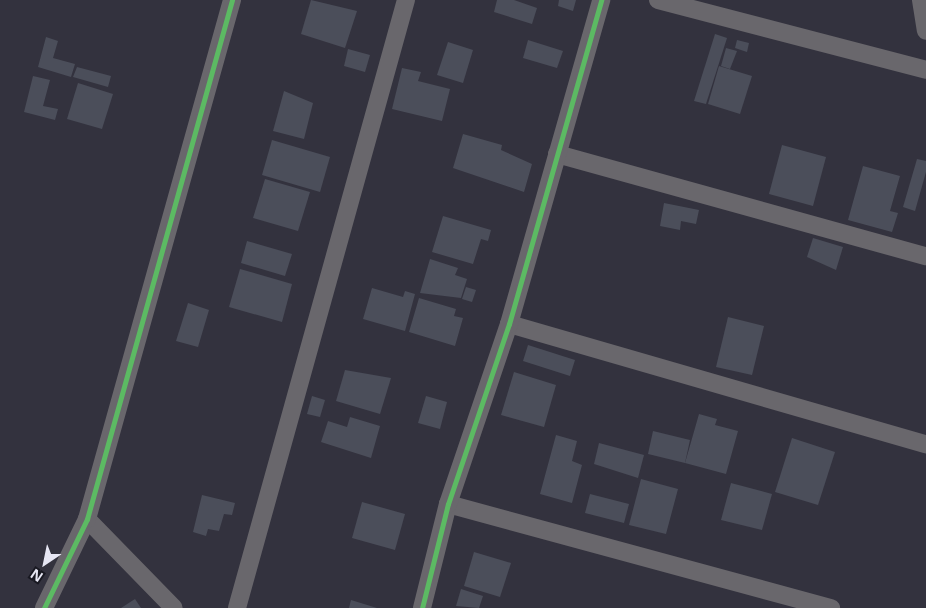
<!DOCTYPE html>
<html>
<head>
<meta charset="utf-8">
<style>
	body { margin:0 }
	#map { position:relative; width:926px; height:608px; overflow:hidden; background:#33323e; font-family:"Noto Sans",sans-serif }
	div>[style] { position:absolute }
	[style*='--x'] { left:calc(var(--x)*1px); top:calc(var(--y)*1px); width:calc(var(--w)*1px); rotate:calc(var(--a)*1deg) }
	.building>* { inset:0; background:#4b4e5a }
	.minor>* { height:18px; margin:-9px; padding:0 9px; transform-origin:9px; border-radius:9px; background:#69676c }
	.cycleway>* { height:5px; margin:-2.5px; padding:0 2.5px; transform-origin:2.5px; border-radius:2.5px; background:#5cba63 }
	span { translate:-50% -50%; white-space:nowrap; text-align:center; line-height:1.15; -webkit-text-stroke:5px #181821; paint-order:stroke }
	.north { position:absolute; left:20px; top:538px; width:50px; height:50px; -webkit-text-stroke:4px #181821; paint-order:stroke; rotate:214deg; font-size:14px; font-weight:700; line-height:20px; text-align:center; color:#e6e6f3 }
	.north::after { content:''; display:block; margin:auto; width:18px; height:22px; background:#e6e6f3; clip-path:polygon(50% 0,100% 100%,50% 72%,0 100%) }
</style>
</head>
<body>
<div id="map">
	<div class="building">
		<i style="clip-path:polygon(311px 0,357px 11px,345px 48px,301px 34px)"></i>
		<i style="clip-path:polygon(497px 0,514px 0,537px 8px,532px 24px,494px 12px)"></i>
		<i style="clip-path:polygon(559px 0,576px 0,573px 11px,558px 6px)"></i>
		<i style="clip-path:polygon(715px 34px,727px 38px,706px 104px,694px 101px)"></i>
		<i style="clip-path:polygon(46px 37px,58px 41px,53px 58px,75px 64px,71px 77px,38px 67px)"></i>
		<i style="clip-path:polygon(528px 40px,563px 51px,557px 68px,523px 58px)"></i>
		<i style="clip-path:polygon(737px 40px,749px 43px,747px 52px,735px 48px)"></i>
		<i style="clip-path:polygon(448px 42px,473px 50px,463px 83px,437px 75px)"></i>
		<i style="clip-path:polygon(726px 48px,737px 51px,730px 69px,721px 66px)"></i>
		<i style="clip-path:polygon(348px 49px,370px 55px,365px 72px,344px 66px)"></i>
		<i style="clip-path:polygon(719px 66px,752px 76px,740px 114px,708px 104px)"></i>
		<i style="clip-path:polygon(77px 67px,111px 76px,108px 87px,73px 77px)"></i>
		<i style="clip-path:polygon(402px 68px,421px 72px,418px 81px,450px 89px,442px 121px,392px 109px)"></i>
		<i style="clip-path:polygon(33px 76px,50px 80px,43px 106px,58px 109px,55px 120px,24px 112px)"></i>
		<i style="clip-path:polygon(78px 83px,113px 94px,102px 129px,67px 119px)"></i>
		<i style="clip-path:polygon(284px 91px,313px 103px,304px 139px,273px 131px)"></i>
		<i style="clip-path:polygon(463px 134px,502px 145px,501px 150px,532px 164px,524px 192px,453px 168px)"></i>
		<i style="clip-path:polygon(272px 140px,330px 157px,320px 192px,262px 175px)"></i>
		<i style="clip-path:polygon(782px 145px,826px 157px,813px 206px,769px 194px)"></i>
		<i style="clip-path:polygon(917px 159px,926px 161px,926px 172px,915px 211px,903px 207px)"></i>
		<i style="clip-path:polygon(863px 166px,900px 176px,890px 211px,898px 213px,892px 232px,848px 220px)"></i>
		<i style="clip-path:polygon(265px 179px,310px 192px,298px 231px,253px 218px)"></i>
		<i style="clip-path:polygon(664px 203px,699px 210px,696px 224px,681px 221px,680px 230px,660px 226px)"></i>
		<i style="clip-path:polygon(443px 216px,491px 230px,488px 241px,481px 239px,473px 264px,432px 252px)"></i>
		<i style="clip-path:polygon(813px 238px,843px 247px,836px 270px,807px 257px)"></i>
		<i style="clip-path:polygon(247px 241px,292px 254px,285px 276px,241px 263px)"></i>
		<i style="clip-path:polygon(430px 259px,458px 268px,455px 275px,467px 279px,461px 298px,420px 293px)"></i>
		<i style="clip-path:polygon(240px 269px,292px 284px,282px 322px,229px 307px)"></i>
		<i style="clip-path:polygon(466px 287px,476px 290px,472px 302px,462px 299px)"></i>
		<i style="clip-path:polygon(372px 288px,403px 297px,405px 291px,415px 294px,405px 331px,363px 319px)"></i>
		<i style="clip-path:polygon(419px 298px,456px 309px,454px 316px,463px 318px,455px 346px,409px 332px)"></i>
		<i style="clip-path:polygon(188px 303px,209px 310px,198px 347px,176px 341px)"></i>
		<i style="clip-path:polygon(728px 317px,764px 326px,752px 375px,716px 367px)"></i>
		<i style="clip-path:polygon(528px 345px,575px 360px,570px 376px,523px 361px)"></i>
		<i style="clip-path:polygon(345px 370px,391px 378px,380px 414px,336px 401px)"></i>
		<i style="clip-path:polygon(514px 372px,556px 385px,544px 427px,501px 415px)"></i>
		<i style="clip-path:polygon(312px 396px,325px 400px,320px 417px,307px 414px)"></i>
		<i style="clip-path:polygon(426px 396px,447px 402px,440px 429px,418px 423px)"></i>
		<i style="clip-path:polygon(699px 414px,717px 419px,715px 425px,738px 431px,726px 474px,685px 463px)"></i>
		<i style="clip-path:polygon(350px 417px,380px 426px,371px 458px,321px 442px,328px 421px,347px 427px)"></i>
		<i style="clip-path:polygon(653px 431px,690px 440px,685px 463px,648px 454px)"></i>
		<i style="clip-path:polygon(556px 435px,577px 441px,572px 461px,582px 465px,572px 503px,540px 494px)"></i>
		<i style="clip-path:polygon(792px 438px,835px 452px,818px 505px,775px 492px)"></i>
		<i style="clip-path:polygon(599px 443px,644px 455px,638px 478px,594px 464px)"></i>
		<i style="clip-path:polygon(641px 479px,678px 489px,666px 534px,629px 525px)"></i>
		<i style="clip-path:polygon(731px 483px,772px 494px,762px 530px,721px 520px)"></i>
		<i style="clip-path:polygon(590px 494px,629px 504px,624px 523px,585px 513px)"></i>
		<i style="clip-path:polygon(202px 495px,235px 503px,232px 515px,224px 514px,219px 531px,208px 529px,206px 536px,193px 532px)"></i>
		<i style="clip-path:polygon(362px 502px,405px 514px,395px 550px,352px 538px)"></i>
		<i style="clip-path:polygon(474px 552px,511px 563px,500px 597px,464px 586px)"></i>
		<i style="clip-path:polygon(461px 589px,483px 596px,479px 608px,456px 606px)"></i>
		<i style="clip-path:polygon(135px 599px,141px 608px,121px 608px)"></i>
		<i style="clip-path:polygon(351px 600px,377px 608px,349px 608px)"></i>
	</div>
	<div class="minor">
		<i style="--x:658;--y:0;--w:277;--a:14.6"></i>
		<i style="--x:921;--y:0;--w:31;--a:81"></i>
		<i style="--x:557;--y:154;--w:383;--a:15.5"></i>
		<i style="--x:509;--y:324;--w:434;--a:16.1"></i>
		<i style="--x:448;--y:504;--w:397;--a:15.2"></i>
		<i style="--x:87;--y:519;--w:124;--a:45.7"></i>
		<i style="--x:44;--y:608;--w:99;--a:-64.2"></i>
		<i style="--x:87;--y:519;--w:539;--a:-74.39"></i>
		<i style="--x:237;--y:608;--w:631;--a:-74.47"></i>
		<i style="--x:422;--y:608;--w:107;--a:-76"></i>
		<i style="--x:448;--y:504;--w:190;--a:-71.3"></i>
		<i style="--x:509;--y:324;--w:337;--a:-74.1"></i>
	</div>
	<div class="cycleway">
		<i style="--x:44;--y:608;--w:99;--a:-64.2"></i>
		<i style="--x:87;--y:519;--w:539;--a:-74.39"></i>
		<i style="--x:422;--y:608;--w:107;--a:-76"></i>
		<i style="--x:448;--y:504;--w:190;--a:-71.3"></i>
		<i style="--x:509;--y:324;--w:337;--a:-74.1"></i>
	</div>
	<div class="north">N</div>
</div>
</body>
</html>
